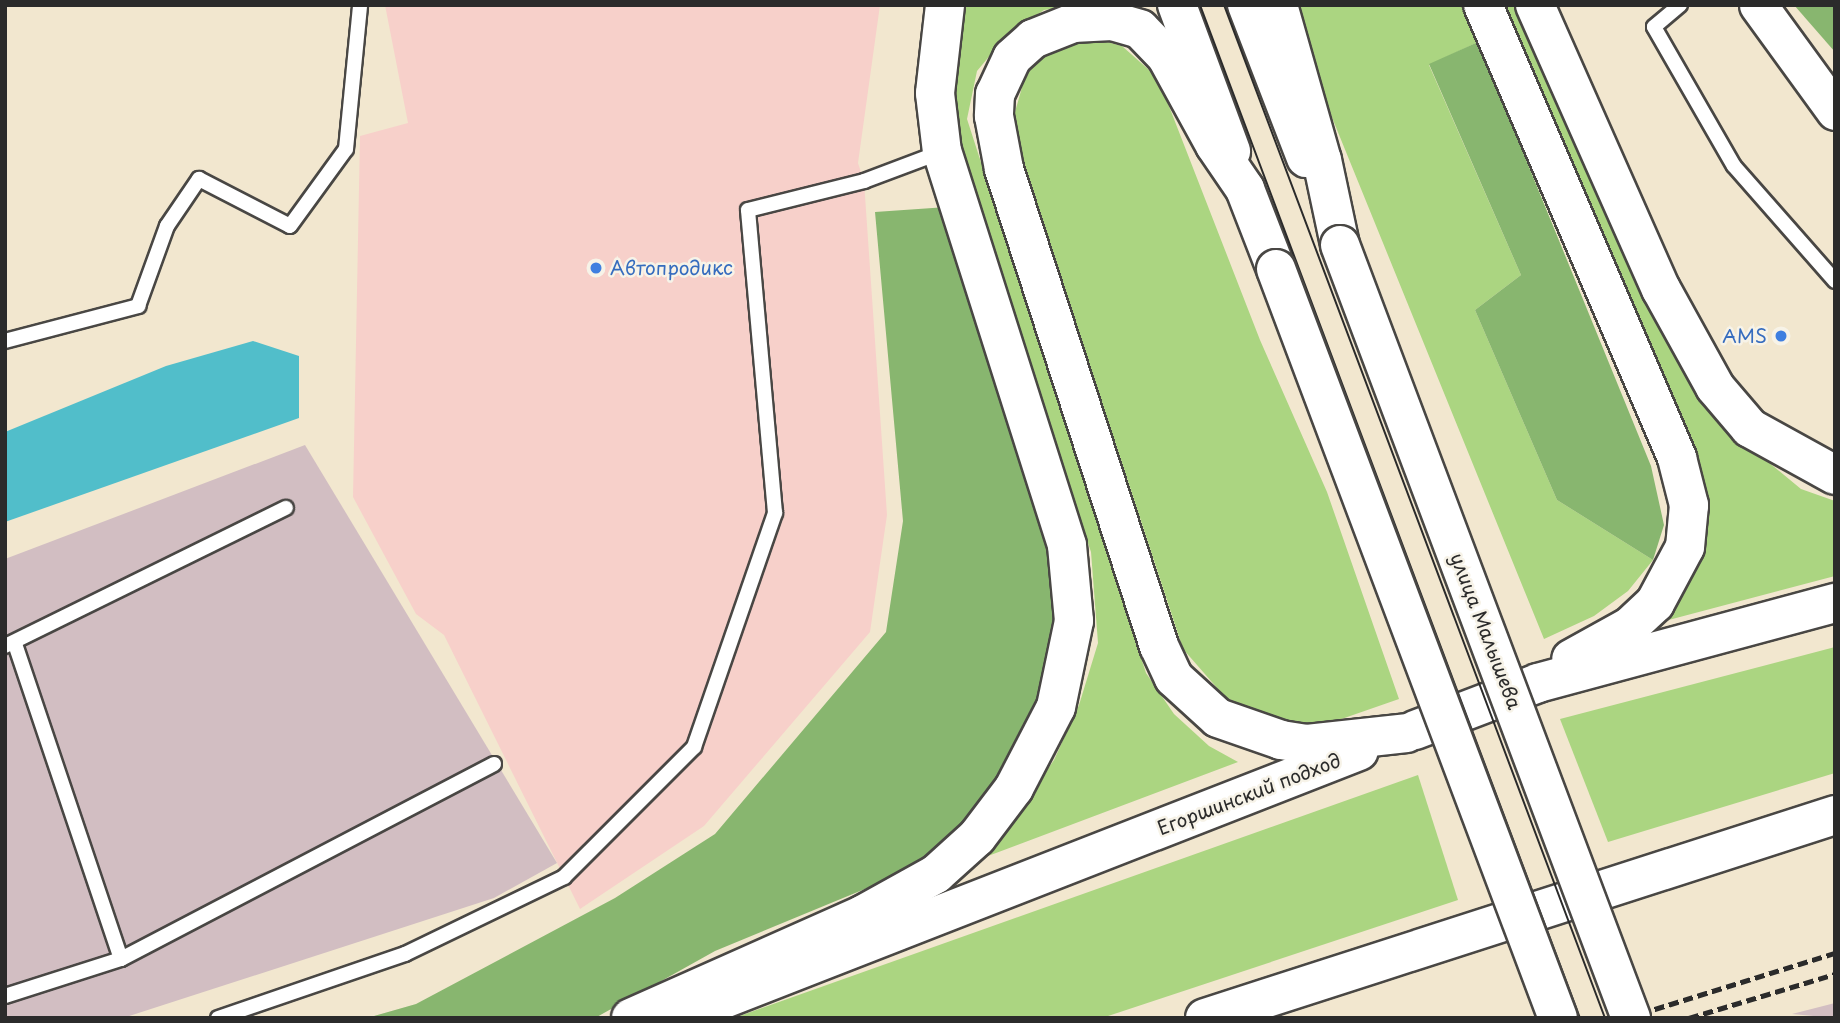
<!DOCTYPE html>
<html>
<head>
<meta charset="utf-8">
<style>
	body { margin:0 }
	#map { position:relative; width:1840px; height:1023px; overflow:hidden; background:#f2e7cf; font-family:"Playpen Sans",sans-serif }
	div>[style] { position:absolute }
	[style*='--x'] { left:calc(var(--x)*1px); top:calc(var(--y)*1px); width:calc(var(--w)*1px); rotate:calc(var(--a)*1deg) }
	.built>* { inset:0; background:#f7d0ca }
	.industrial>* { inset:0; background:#d2bec2 }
	.green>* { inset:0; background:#abd581 }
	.forest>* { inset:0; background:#88b66f }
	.water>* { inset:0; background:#51beca }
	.roads { filter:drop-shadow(2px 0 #494744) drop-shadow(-2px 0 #494744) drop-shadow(0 2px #494744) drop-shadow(0 -2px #494744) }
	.service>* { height:14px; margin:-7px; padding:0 7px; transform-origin:7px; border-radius:7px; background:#fff }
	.tertiary>* { height:37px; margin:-18.5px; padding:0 18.5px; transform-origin:18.5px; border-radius:18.5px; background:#fff }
	.secondary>* { height:38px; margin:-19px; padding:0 19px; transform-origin:19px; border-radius:19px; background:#fff }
	.primary>* { height:38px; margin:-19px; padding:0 19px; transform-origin:19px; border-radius:19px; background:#fff }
	.tram>* { height:2px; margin:-1px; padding:0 1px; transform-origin:1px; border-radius:1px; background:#2b2b2b }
	.rail>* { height:5px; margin-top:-2.5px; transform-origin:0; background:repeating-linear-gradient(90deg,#2b2b2b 0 10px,transparent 0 15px) }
	.bridges { filter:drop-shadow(2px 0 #494744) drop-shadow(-2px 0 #494744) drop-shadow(0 2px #494744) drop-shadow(0 -2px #494744) }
	.primary-bridge>* { height:38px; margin:-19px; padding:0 19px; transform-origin:19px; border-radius:19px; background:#fff }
	.dots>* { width:19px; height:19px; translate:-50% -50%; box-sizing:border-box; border:4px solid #f7f3e8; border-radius:50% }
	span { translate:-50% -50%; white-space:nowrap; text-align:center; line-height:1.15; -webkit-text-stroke:5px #f7f3e8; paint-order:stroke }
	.shop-label { font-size:19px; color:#366cbe }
	.left { translate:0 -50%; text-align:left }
	.right { translate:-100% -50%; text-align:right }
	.street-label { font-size:19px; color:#2b2b2b }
	.frame { position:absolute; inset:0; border:7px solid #2b2b2b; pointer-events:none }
</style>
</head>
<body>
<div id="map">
	<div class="built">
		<i style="clip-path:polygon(385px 5px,880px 5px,858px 163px,864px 181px,887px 515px,870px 632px,704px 826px,580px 909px,444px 635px,416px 614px,353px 497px,360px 136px,408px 123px)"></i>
	</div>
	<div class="industrial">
		<i style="clip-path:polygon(305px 445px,557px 863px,494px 898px,123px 1018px,5px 1018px,5px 559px)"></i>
		<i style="clip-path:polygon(1835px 1003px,1835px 1018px,1792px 1014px)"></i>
	</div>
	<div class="green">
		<i style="clip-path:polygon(963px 5px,1076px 5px,1044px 10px,1007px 35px,977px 71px,967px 119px,1146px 673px,1174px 714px,1209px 746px,1238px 762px,988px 856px,1054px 760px,1079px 705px,1098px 643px,1091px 552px,952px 134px,955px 46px)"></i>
		<i style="clip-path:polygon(1295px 5px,1461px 5px,1478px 42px,1429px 65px,1521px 275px,1475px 310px,1557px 500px,1653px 560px,1628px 591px,1594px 616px,1544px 639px,1307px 56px)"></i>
		<i style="clip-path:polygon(1497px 5px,1517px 5px,1679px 364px,1733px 433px,1801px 489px,1835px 501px,1835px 576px,1661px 622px,1689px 579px,1706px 529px,1705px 491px)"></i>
		<i style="clip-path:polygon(1089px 37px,1122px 46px,1158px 78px,1260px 340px,1327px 492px,1399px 699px,1330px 723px,1279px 724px,1225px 697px,1183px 649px,1019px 149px,1013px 119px,1028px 66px,1054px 43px)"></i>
		<i style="clip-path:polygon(1835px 647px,1835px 773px,1608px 842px,1560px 719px)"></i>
		<i style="clip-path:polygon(1418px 775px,1458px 900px,1102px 1018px,734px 1018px)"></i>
	</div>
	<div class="forest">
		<i style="clip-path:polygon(1794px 5px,1835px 5px,1835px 52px)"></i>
		<i style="clip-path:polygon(1478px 42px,1651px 466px,1664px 525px,1653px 560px,1557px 500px,1475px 310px,1521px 275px,1429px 64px)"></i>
		<i style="clip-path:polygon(947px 207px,1054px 548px,1058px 618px,1041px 708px,1009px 769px,941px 852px,906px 872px,715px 951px,595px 1018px,367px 1018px,416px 1004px,615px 898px,715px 834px,886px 632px,903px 521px,875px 212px)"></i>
	</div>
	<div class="water">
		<i style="clip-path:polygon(253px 341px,299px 356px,299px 418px,5px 522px,5px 432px,166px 366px)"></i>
	</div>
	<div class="roads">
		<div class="service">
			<i style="--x:1680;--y:5;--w:34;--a:140"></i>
			<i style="--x:1654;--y:27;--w:160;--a:60.1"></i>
			<i style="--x:1734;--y:166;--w:153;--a:48.7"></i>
			<i style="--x:5;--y:341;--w:138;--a:-14.7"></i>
			<i style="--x:138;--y:306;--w:85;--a:-70.1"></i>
			<i style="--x:167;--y:226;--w:57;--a:-55.8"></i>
			<i style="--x:199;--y:179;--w:102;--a:27.3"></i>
			<i style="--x:290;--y:226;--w:95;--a:-54"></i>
			<i style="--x:346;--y:149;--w:145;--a:-84.4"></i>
			<i style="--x:5;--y:646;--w:313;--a:-26.2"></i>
			<i style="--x:121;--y:959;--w:421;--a:-27.6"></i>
			<i style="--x:5;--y:996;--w:122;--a:-17.7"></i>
			<i style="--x:121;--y:959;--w:332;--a:-108.6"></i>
			<i style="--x:218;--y:1018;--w:198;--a:-18.9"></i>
			<i style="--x:405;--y:954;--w:177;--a:-25.8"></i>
			<i style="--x:564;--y:877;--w:184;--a:-45"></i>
			<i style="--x:694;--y:747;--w:248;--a:-70.9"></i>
			<i style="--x:775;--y:513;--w:304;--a:-95.1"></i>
			<i style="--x:748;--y:210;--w:120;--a:-14"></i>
			<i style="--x:864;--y:181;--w:82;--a:-20.6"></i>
		</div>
		<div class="tertiary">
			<i style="--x:1758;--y:5;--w:131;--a:54"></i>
		</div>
		<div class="secondary">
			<i style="--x:1177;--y:5;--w:156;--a:69.7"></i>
			<i style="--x:1247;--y:5;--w:164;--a:68.9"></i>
			<i style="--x:1535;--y:5;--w:311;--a:66.1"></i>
			<i style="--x:1661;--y:289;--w:112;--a:61.1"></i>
			<i style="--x:1715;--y:387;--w:54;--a:49.5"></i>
			<i style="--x:1750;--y:428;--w:97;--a:28.9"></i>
			<i style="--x:631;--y:1018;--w:253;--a:-24"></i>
			<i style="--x:862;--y:915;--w:85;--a:-29"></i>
			<i style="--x:936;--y:874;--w:55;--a:-42.1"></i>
			<i style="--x:977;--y:837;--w:61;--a:-52.9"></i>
			<i style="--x:1014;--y:788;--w:91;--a:-62.6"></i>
			<i style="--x:1056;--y:707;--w:88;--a:-78.2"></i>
			<i style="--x:1074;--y:621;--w:76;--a:-95.3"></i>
			<i style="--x:1067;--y:545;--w:412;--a:-107.6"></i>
			<i style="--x:942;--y:152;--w:59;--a:-96.8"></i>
			<i style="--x:935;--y:93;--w:89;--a:-83.5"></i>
		</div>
		<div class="primary">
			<i style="--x:1278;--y:5;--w:161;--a:74.2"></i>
			<i style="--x:1322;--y:160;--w:87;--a:78"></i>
			<i style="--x:1483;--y:5;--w:493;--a:66.8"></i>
			<i style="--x:1677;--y:458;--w:49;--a:75.7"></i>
			<i style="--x:1689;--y:505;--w:42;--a:95.4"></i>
			<i style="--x:1685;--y:547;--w:64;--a:118.2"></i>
			<i style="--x:1655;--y:603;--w:35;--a:137"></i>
			<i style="--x:1629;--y:627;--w:66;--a:151.1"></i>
			<i style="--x:1276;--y:269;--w:86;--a:-111.2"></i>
			<i style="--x:1245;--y:189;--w:53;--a:-124.3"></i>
			<i style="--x:1215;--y:145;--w:102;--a:-118.8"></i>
			<i style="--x:1166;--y:56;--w:37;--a:-134"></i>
			<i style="--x:1140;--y:29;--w:29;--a:-164"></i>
			<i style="--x:1112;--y:21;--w:39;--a:177"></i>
			<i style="--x:1073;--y:23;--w:43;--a:158.2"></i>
			<i style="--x:1033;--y:39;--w:28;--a:138"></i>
			<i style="--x:1012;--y:58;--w:40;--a:115"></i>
			<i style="--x:995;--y:94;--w:22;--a:93"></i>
			<i style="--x:994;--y:116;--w:54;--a:79.3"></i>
			<i style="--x:1004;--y:169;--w:502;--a:72"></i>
			<i style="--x:1159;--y:646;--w:35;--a:65"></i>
			<i style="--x:1174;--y:678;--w:59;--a:42.3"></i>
			<i style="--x:1218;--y:718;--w:67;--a:19.2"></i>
			<i style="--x:1281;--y:740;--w:26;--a:9"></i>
			<i style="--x:1307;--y:744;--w:100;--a:-6.3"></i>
			<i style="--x:1415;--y:730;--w:132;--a:-20.9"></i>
			<i style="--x:1538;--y:683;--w:308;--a:-15.1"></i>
			<i style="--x:675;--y:1018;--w:734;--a:-21.32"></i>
			<i style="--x:1205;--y:1018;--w:662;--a:-17.86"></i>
		</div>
	</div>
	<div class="tram">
		<i style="--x:1200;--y:5;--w:1082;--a:69.44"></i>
		<i style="--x:1224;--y:5;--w:1082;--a:69.39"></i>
	</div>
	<div class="rail">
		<i style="--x:1626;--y:1018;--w:219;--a:-17.3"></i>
		<i style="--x:1689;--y:1018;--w:152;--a:-16.8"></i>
	</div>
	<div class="bridges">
		<div class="primary-bridge">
			<i style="--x:1340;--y:245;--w:826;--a:69.37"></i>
			<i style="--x:1276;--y:269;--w:800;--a:69.37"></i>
		</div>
	</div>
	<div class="dots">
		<i style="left:596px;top:268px;background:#3f7fe0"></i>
		<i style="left:1781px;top:336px;background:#3f7fe0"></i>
	</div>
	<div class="shop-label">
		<span class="left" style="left:610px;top:268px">Автопродикс</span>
		<span class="right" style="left:1767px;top:336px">AMS</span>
	</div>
	<div class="street-label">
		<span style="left:1486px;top:631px;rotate:69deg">улица Малышева</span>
		<span style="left:1249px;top:794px;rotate:-21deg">Егоршинский подход</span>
	</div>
	<div class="frame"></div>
</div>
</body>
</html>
